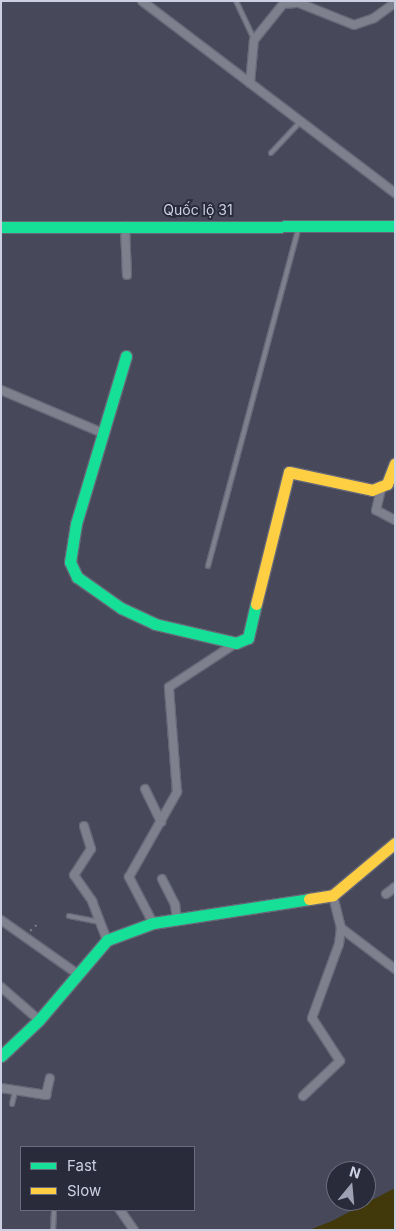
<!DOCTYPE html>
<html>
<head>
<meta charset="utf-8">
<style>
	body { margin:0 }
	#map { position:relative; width:396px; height:1231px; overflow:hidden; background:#47495a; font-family:Inter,sans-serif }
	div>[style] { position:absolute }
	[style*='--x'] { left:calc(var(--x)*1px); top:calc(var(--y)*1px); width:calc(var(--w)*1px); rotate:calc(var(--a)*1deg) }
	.water>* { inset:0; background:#41380b }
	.path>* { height:2px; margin-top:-1px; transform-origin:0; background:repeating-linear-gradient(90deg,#797b87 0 2.5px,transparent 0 6.5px) }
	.roads { filter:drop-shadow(1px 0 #666878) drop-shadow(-1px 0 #666878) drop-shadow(0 1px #666878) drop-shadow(0 -1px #666878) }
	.lane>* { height:4px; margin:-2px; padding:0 2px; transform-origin:2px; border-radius:2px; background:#7e808d }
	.street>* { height:8px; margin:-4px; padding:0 4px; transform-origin:4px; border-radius:4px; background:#7e808d }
	.fast>* { height:11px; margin:-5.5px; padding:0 5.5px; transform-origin:5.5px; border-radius:5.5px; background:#16e098 }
	.slow>* { height:11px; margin:-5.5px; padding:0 5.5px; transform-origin:5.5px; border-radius:5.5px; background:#ffcf43 }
	span { translate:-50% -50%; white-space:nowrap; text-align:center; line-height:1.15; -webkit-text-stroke:4px #292b3a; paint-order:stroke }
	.street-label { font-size:14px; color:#cdd0e3 }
	.frame { position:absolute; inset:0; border:2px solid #cdd0e3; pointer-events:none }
	.legend { position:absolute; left:20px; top:1146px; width:175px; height:65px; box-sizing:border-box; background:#292b3a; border:1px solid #6b6d7e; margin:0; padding:6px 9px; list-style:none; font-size:15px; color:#cdd0e3 }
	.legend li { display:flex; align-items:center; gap:10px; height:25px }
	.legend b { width:25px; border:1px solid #6b6d7e }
	.north { position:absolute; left:326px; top:1161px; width:50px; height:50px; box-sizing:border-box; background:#292b3a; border:1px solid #6b6d7e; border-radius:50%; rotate:17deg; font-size:14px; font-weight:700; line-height:20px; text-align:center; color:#cdd0e3 }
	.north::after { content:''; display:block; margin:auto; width:18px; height:22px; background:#9ea1b3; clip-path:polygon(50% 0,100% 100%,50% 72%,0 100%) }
</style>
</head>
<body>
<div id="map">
	<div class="water">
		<i style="clip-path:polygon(395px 1188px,395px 1230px,309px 1230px,332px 1221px)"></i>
	</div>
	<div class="path">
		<i style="--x:30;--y:931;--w:13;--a:-42"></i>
	</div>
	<div class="roads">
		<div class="lane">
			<i style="--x:236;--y:1;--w:42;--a:64.7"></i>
			<i style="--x:271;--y:153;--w:44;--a:-46.8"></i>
			<i style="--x:208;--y:566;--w:348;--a:-75"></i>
			<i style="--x:69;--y:916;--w:32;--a:11"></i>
			<i style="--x:12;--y:1104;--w:12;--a:-76"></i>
			<i style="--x:53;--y:1230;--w:20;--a:-87"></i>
		</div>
		<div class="street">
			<i style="--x:142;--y:1;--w:318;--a:37.2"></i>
			<i style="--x:250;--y:83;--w:43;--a:-84.7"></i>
			<i style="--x:254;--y:40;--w:46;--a:-51.1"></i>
			<i style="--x:283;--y:4;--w:16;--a:-4"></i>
			<i style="--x:299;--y:3;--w:59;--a:21.8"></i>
			<i style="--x:354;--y:25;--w:21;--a:-19"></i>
			<i style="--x:374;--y:18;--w:26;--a:-36"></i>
			<i style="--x:125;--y:226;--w:49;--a:87.7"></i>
			<i style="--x:1;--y:390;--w:111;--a:22.9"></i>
			<i style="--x:381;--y:489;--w:22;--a:103"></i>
			<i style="--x:376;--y:510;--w:21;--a:28"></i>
			<i style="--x:145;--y:789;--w:37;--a:64"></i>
			<i style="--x:84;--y:826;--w:24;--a:73"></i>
			<i style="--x:91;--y:849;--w:31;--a:123"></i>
			<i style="--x:74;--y:875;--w:32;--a:55"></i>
			<i style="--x:92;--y:901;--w:42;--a:69"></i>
			<i style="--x:162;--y:879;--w:29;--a:63"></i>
			<i style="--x:175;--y:905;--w:15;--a:82"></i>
			<i style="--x:386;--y:894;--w:11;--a:-38"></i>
			<i style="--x:1;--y:920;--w:92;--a:35.2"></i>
			<i style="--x:153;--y:923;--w:52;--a:-117.6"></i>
			<i style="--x:129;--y:877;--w:98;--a:-60.5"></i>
			<i style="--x:177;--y:792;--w:105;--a:-94.4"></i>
			<i style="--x:169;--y:687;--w:80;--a:-33.3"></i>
			<i style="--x:341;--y:928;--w:68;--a:37.2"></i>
			<i style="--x:1;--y:987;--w:50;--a:41"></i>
			<i style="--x:1;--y:1088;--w:46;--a:8.8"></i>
			<i style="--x:46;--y:1095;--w:17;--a:-77"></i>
			<i style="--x:303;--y:1096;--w:51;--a:-43.4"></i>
			<i style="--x:340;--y:1061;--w:51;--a:-123.1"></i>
			<i style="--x:312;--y:1018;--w:79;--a:-70"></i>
			<i style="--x:339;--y:944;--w:16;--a:-83"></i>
			<i style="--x:341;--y:928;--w:34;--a:-104"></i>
			<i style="--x:120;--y:1210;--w:24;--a:55"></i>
		</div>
		<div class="fast">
			<i style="--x:1;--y:227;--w:394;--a:-0.1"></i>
			<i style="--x:126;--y:356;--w:175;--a:106.6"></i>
			<i style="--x:76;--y:524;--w:38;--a:99"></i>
			<i style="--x:70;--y:562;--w:17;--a:65"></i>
			<i style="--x:77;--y:577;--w:54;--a:35.2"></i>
			<i style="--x:121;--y:608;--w:38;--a:25"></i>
			<i style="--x:155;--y:624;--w:83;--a:13.2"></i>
			<i style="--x:236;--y:643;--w:13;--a:-23"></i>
			<i style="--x:248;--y:638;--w:35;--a:-77"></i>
			<i style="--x:1;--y:1056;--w:52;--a:-43.5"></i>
			<i style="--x:39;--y:1020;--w:105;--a:-49.6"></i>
			<i style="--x:107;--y:940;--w:49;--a:-20.3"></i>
			<i style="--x:153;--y:923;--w:158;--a:-8.7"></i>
		</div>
		<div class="slow">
			<i style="--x:256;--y:604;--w:136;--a:-76"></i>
			<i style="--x:289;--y:472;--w:85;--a:12.2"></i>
			<i style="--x:372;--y:490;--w:16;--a:-22"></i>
			<i style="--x:387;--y:484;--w:22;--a:-69"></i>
			<i style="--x:309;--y:899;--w:24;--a:-9"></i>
			<i style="--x:333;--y:895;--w:81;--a:-40"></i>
		</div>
	</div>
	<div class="street-label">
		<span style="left:198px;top:210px">Quốc lộ 31</span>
	</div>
	<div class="frame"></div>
	<ul class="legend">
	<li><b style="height:6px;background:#16e098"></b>Fast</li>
	<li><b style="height:6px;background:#ffcf43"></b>Slow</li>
	</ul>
	<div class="north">N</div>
</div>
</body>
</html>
